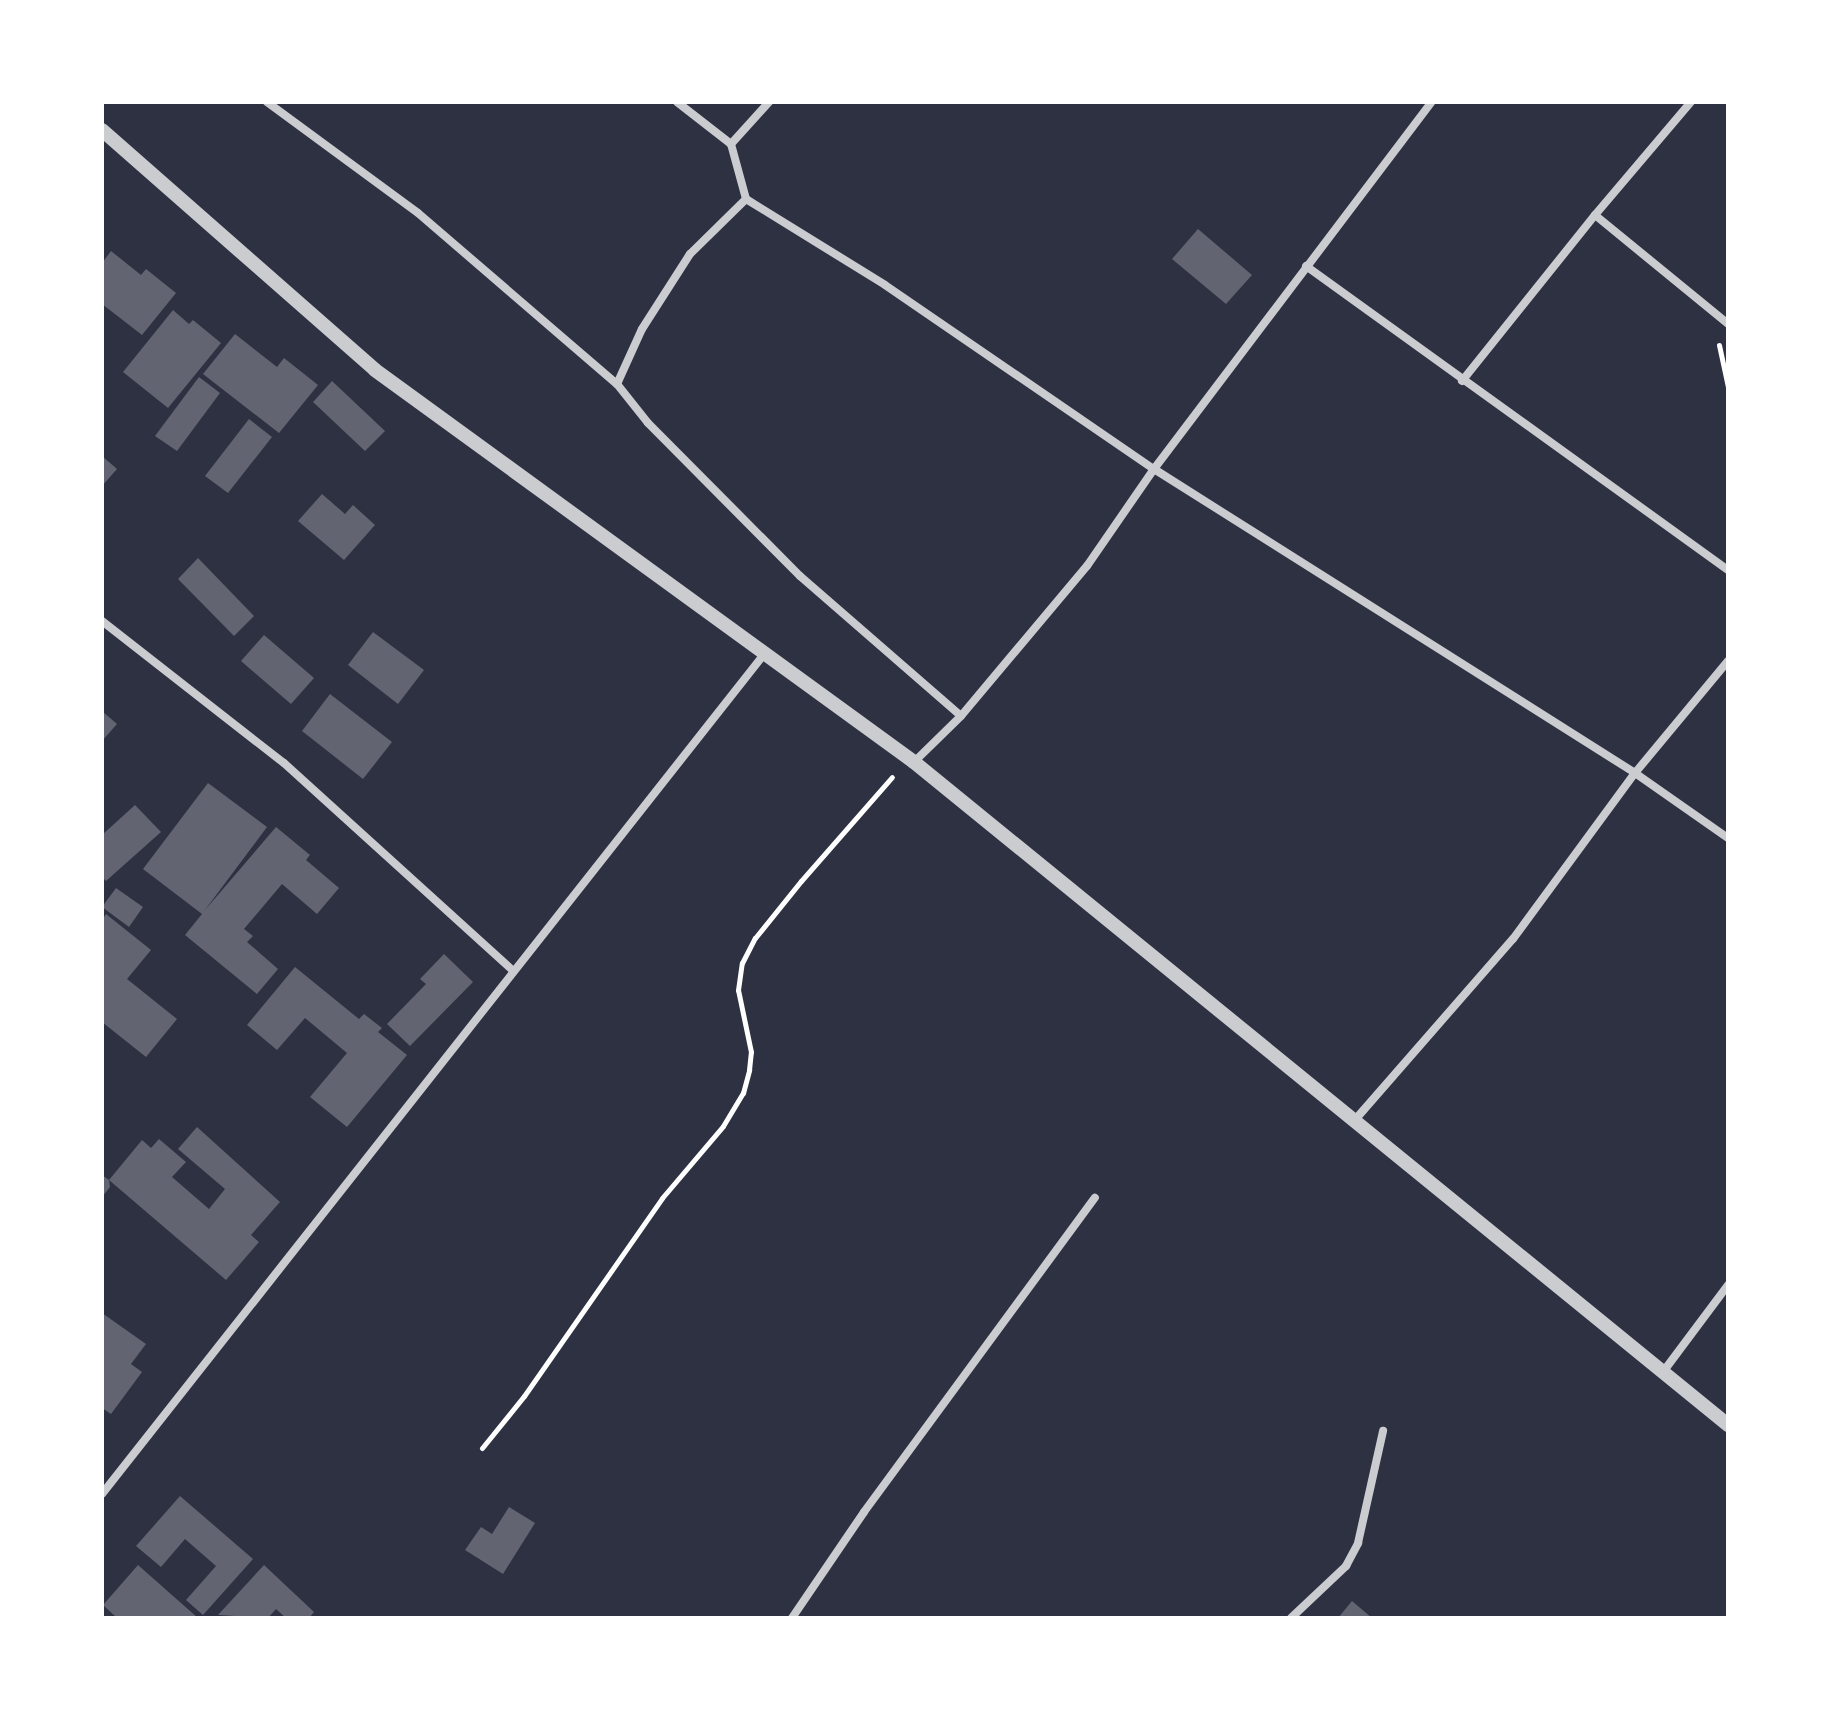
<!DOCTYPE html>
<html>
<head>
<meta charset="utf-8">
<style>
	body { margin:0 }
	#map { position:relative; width:1830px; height:1720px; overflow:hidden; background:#2d3142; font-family:Commissioner,sans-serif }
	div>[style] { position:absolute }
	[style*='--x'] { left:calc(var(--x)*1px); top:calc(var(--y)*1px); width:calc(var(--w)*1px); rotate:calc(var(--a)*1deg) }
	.building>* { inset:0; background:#626471 }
	.path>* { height:5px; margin:-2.5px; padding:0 2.5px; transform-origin:2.5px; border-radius:2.5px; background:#fff }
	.minor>* { height:8px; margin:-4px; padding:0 4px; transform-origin:4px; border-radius:4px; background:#caccd0 }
	.tertiary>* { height:14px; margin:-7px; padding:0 7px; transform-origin:7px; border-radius:7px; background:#caccd0 }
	span { translate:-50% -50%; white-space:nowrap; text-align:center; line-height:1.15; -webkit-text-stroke:6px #fff; paint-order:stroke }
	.frame { position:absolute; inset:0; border:104px solid #fff; pointer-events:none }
</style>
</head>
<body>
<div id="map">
	<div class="building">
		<i style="clip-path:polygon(1198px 229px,1252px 275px,1226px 304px,1172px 259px)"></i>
		<i style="clip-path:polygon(111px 251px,141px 275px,146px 269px,176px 293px,142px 335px,102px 304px,102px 263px)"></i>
		<i style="clip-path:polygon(173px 310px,189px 324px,193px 320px,221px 343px,168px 408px,123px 372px)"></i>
		<i style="clip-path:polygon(235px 334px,277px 367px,284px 358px,318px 385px,279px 433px,203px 374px)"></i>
		<i style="clip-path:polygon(199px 377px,220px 393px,177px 451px,155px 436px)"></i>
		<i style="clip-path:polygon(332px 381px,385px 431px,365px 451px,313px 402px)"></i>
		<i style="clip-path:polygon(249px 419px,272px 437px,228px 493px,205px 476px)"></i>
		<i style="clip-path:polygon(102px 456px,117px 469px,102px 486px)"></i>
		<i style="clip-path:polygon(322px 494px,345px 514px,353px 505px,375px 525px,344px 560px,298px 521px)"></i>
		<i style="clip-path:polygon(198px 558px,254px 616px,234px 636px,178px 579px)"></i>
		<i style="clip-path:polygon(373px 632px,424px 670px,398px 704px,348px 665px)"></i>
		<i style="clip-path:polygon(264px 635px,314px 678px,291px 704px,241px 661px)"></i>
		<i style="clip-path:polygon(330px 694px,392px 742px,363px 779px,302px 731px)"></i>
		<i style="clip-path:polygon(102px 711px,117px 724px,102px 741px)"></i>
		<i style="clip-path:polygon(208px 783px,267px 827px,205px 910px,276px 827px,310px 855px,306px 860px,339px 888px,317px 914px,282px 884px,244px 929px,253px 936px,247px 942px,278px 969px,257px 994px,185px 935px,202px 914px,143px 869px)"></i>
		<i style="clip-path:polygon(135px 805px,161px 832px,106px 881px,102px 877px,102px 835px)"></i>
		<i style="clip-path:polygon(116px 888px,143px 907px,129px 927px,102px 907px)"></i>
		<i style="clip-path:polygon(106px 914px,151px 950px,127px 979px,177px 1019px,146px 1057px,102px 1022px,102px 920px)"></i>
		<i style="clip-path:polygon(444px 954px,473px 982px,410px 1046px,387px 1024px,426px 984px,420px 979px)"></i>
		<i style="clip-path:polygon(295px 967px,359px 1019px,364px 1014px,382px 1028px,378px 1032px,407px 1055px,347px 1127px,310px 1097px,347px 1053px,305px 1018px,277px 1050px,247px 1025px)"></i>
		<i style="clip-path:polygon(197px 1127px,280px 1202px,251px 1235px,259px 1242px,226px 1280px,109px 1180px,142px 1140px,151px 1148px,159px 1139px,186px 1162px,172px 1177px,209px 1209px,225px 1189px,178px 1149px)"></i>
		<i style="clip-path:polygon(102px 1175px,109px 1180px,110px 1187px,102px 1197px)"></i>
		<i style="clip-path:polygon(102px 1313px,146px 1344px,131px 1364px,142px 1372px,111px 1414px,102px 1408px)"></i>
		<i style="clip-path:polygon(180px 1496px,253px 1559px,203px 1615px,186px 1600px,216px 1566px,185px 1539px,161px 1567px,136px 1546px)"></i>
		<i style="clip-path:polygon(509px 1507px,535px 1523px,503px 1574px,465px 1550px,481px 1527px,492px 1534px)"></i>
		<i style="clip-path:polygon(138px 1565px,198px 1618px,117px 1618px,103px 1605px)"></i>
		<i style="clip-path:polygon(264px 1565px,314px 1612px,309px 1618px,286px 1618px,276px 1609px,268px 1618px,218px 1615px)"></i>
		<i style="clip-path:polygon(1352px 1601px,1372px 1618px,1338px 1618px)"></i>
	</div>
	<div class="path">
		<i style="--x:1719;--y:345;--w:43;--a:77.9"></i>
		<i style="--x:482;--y:1448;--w:67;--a:-51.1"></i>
		<i style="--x:524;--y:1396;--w:241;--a:-55.1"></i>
		<i style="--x:662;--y:1198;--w:94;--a:-49.7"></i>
		<i style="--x:723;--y:1126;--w:39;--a:-59"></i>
		<i style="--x:743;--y:1093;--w:24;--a:-75"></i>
		<i style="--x:749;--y:1070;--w:18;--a:-84"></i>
		<i style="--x:751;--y:1052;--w:63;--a:-101.8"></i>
		<i style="--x:738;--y:990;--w:27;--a:-82"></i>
		<i style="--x:742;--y:963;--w:28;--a:-63"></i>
		<i style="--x:755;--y:938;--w:73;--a:-51.1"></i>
		<i style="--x:801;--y:881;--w:138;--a:-48.8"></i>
	</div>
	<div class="minor">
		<i style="--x:267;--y:102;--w:187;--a:36.3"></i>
		<i style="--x:418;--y:213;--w:262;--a:40.7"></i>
		<i style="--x:617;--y:384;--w:50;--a:51.5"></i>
		<i style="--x:648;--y:423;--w:216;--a:45.2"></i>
		<i style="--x:800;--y:576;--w:213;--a:41"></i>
		<i style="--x:677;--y:102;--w:68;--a:37.9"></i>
		<i style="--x:731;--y:144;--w:57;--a:74.7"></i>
		<i style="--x:746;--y:199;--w:163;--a:31.7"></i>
		<i style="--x:885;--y:285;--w:326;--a:34.4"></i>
		<i style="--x:1154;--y:469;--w:569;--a:32.29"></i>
		<i style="--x:1635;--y:773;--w:113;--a:35"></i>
		<i style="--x:731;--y:144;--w:57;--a:-47.9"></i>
		<i style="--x:1595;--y:215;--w:172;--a:39.3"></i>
		<i style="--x:1306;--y:266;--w:520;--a:35.77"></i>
		<i style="--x:1462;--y:381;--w:213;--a:-51.3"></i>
		<i style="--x:1595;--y:215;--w:148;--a:-49.7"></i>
		<i style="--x:617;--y:384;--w:60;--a:-65.6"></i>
		<i style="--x:642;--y:329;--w:89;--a:-57.4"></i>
		<i style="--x:690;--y:254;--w:78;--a:-44.5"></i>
		<i style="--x:102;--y:621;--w:231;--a:38"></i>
		<i style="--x:284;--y:763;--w:308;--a:42.2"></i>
		<i style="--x:914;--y:762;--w:66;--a:-44.4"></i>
		<i style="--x:961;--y:716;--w:196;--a:-50"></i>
		<i style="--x:1087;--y:566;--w:118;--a:-55.4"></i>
		<i style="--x:1154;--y:469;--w:460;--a:-52.9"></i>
		<i style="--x:1354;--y:1121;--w:242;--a:-48.9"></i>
		<i style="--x:1513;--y:939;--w:206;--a:-53.7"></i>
		<i style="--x:1635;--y:773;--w:146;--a:-50.3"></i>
		<i style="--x:1663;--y:1372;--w:109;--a:-53.2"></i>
		<i style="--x:102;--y:1494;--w:1071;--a:-51.75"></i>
		<i style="--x:792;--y:1618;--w:128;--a:-55.8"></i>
		<i style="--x:864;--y:1512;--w:390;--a:-53.7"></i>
		<i style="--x:1291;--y:1618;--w:76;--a:-43.4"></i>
		<i style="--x:1346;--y:1566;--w:26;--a:-62"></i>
		<i style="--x:1358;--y:1543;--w:115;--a:-77.4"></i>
	</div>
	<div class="tertiary">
		<i style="--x:102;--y:130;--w:363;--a:41.3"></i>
		<i style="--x:375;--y:370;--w:666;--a:36.03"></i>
		<i style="--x:914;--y:762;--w:1050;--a:39.16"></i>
	</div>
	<div class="frame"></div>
</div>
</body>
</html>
